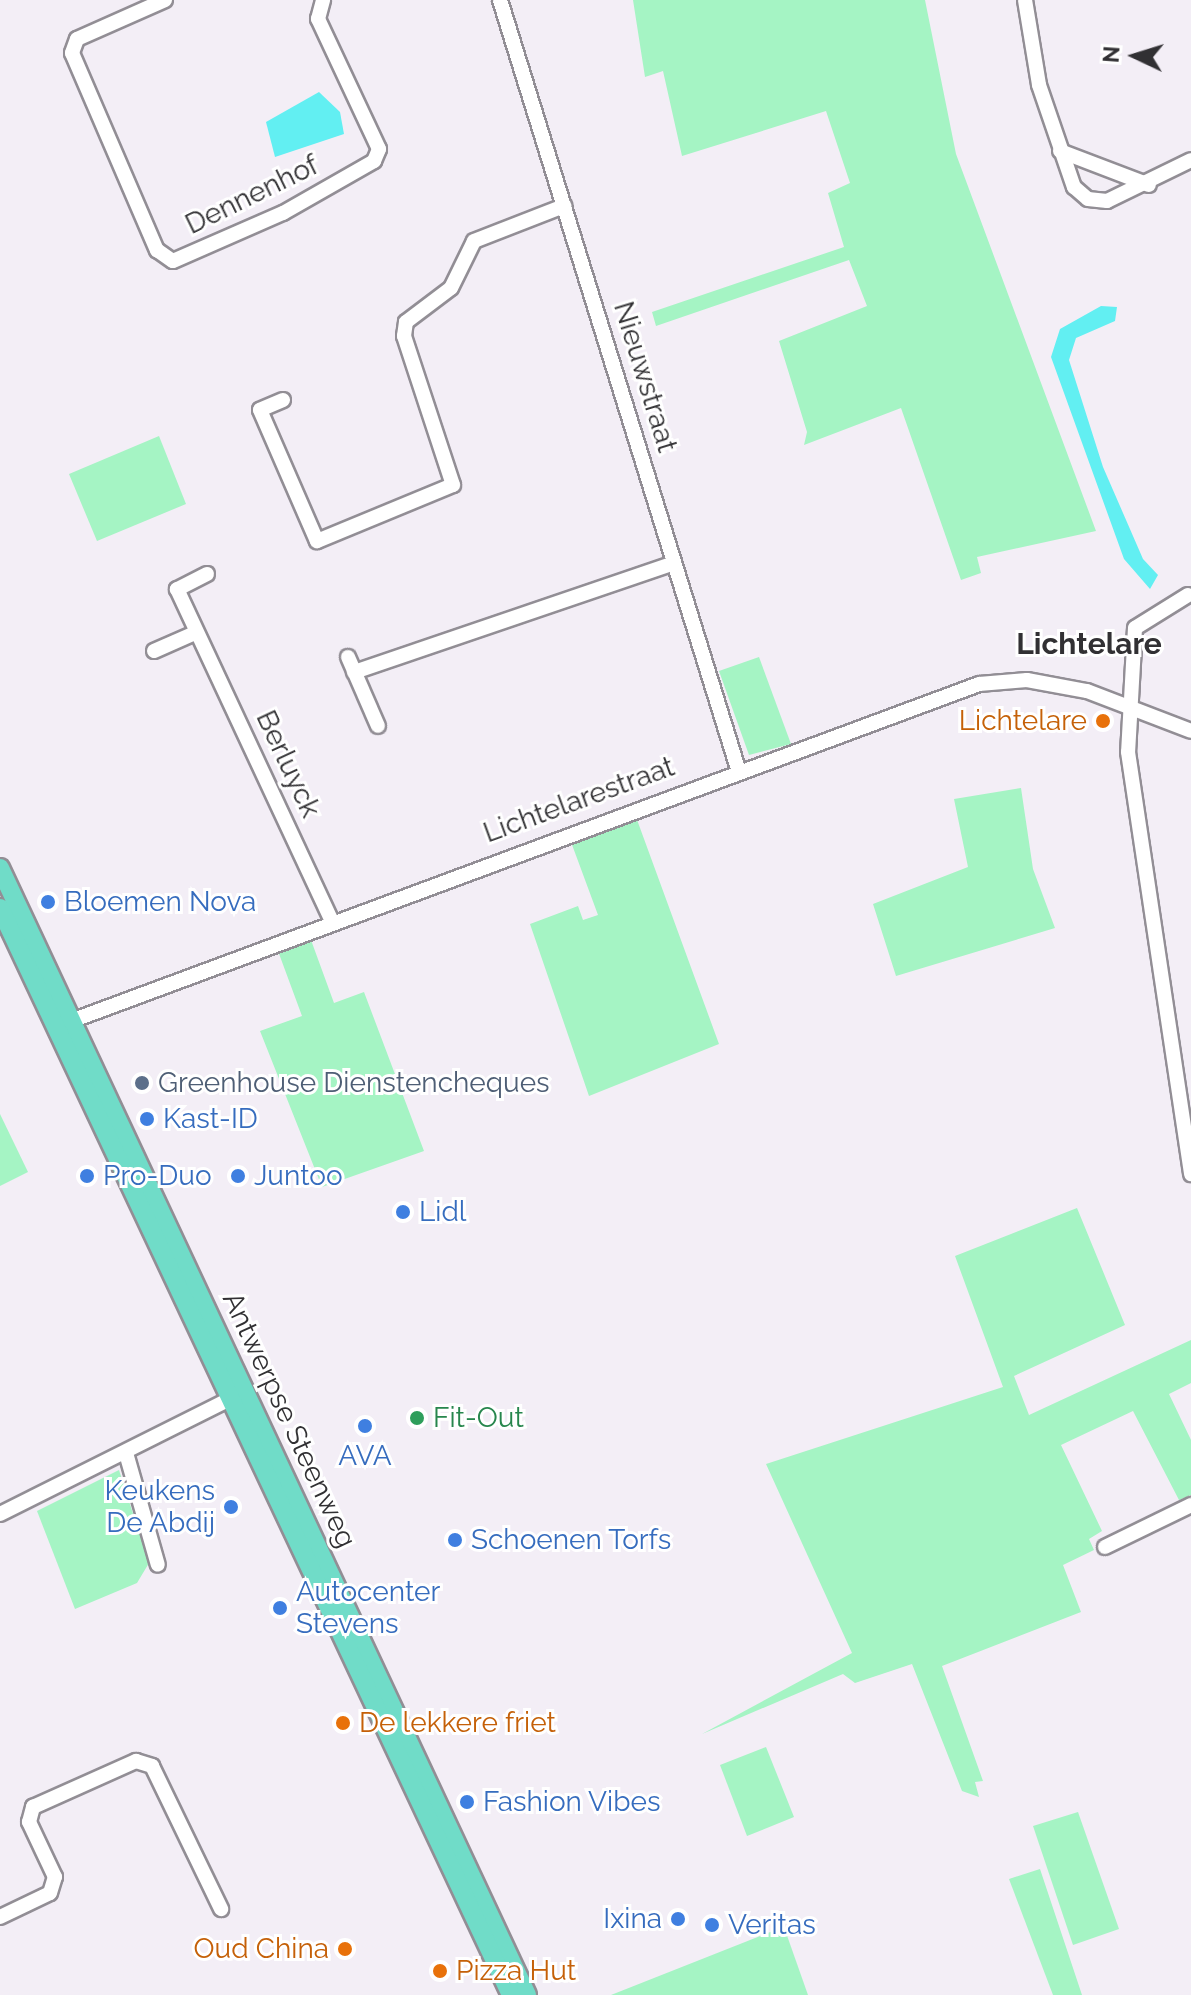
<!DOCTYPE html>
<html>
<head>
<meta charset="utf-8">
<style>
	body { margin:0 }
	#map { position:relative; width:1191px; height:1995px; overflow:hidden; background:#f3eef6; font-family:Raleway,sans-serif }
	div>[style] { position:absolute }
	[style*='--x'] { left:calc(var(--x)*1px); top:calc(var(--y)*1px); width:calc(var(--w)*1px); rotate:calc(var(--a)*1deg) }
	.green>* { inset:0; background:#a5f4c4 }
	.water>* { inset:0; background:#62eff2 }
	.roads { filter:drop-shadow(2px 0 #928e95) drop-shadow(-2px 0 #928e95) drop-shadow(0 2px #928e95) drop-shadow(0 -2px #928e95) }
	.minor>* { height:14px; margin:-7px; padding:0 7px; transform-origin:7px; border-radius:7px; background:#fff }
	.major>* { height:18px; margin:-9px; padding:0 9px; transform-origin:9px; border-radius:9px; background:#70dcc8 }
	.dots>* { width:22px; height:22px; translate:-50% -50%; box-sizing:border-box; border:4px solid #fff; border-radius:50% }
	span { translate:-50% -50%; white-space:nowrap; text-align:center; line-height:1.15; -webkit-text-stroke:6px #fff; paint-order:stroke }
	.street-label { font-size:28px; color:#313033 }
	.food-label { font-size:28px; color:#c56008 }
	.right { translate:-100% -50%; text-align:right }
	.left { translate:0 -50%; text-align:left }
	.shop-label { font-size:28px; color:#366cbe }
	.service-label { font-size:28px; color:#4e5e75 }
	.leisure-label { font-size:28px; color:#27864d }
	.neighbourhood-label { font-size:30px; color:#313033; font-weight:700 }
	.north { position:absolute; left:1095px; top:16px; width:80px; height:80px; -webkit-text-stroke:6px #fff; paint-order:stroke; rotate:274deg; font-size:22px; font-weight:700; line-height:32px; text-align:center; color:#313033 }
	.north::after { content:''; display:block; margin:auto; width:28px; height:36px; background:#313033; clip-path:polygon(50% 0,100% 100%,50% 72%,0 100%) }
</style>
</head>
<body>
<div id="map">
	<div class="green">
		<i style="clip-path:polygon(633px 0,925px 0,956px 154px,1096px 531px,977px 557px,981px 573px,961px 580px,901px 408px,804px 445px,807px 432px,779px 341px,867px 306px,849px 260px,656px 326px,652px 312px,844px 247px,828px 193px,850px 183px,826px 111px,682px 156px,663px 71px,645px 77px)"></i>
		<i style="clip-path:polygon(159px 436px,186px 504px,97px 541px,69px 474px)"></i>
		<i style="clip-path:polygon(759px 657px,791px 744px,749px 755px,719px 671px)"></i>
		<i style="clip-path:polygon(1021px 788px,1033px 869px,1055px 928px,896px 976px,873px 904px,968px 867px,954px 799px)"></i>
		<i style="clip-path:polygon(636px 817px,719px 1044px,589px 1096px,530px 924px,578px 906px,583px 920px,598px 915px,571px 842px)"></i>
		<i style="clip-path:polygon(311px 940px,334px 1003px,364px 992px,424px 1151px,322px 1187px,260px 1031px,302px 1016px,278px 951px)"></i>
		<i style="clip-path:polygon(0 1114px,28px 1172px,0 1186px)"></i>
		<i style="clip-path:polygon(1077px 1208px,1125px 1325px,1014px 1376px,1029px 1415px,1191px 1340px,1191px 1383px,1169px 1394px,1191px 1440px,1191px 1495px,1179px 1500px,1133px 1411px,1061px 1445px,1102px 1531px,1089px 1539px,1094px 1550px,1063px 1565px,1081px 1612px,942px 1666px,983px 1781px,975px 1782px,979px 1797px,962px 1791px,912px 1664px,855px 1683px,843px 1674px,702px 1734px,852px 1653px,766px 1464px,1003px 1387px,955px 1256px)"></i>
		<i style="clip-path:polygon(119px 1470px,149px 1563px,137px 1583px,75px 1609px,37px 1511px)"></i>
		<i style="clip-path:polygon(766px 1747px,794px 1817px,747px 1836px,720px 1765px)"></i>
		<i style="clip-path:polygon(1078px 1812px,1119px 1929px,1073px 1945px,1033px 1826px)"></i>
		<i style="clip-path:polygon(1040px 1869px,1082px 1995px,1053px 1995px,1009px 1879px)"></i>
		<i style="clip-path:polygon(784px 1927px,808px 1995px,611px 1995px,783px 1927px)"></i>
	</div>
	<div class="water">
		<i style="clip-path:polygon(319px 92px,340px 112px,344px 134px,275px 157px,266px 122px)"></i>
		<i style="clip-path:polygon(1101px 306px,1117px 307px,1115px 321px,1076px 338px,1069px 360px,1103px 467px,1143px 559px,1158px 575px,1150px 589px,1124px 559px,1051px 357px,1060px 329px)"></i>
	</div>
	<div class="roads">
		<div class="minor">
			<i style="--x:165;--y:0;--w:96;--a:156.1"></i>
			<i style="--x:77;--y:39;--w:15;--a:110"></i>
			<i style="--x:72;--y:53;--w:215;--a:66.7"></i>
			<i style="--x:157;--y:250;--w:19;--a:35"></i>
			<i style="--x:173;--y:261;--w:120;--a:-23.6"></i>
			<i style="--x:283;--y:213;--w:105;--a:-29.7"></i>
			<i style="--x:374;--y:161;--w:13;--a:-67"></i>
			<i style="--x:379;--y:149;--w:144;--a:-115.1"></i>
			<i style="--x:318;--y:19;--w:20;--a:-75"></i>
			<i style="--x:500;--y:0;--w:805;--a:72.8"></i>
			<i style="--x:1025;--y:0;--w:86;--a:80.6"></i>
			<i style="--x:1039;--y:85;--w:108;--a:71.1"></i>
			<i style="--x:1074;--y:187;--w:18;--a:41"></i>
			<i style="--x:1088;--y:199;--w:19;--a:6"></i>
			<i style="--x:1107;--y:201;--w:93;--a:-26"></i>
			<i style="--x:1060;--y:151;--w:95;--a:20.9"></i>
			<i style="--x:283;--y:400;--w:25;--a:157"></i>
			<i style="--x:260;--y:410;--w:143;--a:66.5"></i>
			<i style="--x:317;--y:541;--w:147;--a:-22.4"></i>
			<i style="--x:453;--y:485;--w:157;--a:-108.2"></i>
			<i style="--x:404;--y:336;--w:14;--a:-82"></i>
			<i style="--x:406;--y:322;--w:56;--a:-37.1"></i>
			<i style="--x:451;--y:288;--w:52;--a:-63.9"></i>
			<i style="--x:474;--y:241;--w:97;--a:-21.3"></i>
			<i style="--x:207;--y:574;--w:34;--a:153"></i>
			<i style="--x:177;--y:589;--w:364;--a:65"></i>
			<i style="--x:1188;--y:595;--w:62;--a:148.1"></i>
			<i style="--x:1135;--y:628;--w:124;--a:93.2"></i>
			<i style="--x:1128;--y:752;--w:427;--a:81.5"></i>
			<i style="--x:154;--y:651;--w:45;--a:-23.7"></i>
			<i style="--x:348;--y:657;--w:75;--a:66.5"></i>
			<i style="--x:354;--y:672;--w:338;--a:-18.8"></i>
			<i style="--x:63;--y:1024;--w:977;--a:-20.36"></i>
			<i style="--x:979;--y:684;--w:48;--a:-4.8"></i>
			<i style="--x:1027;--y:680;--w:61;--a:10.4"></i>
			<i style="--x:1087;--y:691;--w:111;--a:21"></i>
			<i style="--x:126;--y:1453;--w:116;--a:74.1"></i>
			<i style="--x:0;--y:1514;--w:266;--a:-26.6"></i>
			<i style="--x:1105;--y:1547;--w:96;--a:-26"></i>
			<i style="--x:0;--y:1917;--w:55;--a:-25.6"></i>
			<i style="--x:50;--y:1893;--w:17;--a:-73"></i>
			<i style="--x:55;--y:1877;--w:61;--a:-115.3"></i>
			<i style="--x:29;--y:1822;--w:16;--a:-75"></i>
			<i style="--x:33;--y:1807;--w:113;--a:-24.1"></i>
			<i style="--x:136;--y:1761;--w:17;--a:17"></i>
			<i style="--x:152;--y:1766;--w:159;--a:64.2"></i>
		</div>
		<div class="major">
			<i style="--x:0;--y:868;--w:1244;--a:64.94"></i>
			<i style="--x:0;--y:908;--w:1201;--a:64.82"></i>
		</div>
	</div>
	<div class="dots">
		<i style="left:1103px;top:721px;background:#e8710a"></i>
		<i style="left:48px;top:902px;background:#3f7fe0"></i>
		<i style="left:142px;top:1083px;background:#5c6f8a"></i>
		<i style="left:147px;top:1119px;background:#3f7fe0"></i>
		<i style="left:87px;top:1176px;background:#3f7fe0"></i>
		<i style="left:238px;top:1176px;background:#3f7fe0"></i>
		<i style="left:403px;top:1212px;background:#3f7fe0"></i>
		<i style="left:417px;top:1418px;background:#2e9e5b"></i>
		<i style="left:365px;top:1426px;background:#3f7fe0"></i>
		<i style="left:231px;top:1507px;background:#3f7fe0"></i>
		<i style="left:455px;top:1540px;background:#3f7fe0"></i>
		<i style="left:280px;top:1608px;background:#3f7fe0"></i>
		<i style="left:343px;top:1723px;background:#e8710a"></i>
		<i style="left:467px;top:1802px;background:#3f7fe0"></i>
		<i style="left:678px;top:1919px;background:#3f7fe0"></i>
		<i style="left:712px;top:1925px;background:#3f7fe0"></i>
		<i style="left:345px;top:1949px;background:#e8710a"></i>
		<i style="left:440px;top:1971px;background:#e8710a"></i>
	</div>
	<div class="street-label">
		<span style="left:252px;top:195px;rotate:-26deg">Dennenhof</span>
		<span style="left:645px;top:377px;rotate:73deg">Nieuwstraat</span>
		<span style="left:288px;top:764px;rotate:65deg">Berluyck</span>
		<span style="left:579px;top:800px;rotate:-20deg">Lichtelarestraat</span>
		<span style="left:289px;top:1420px;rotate:65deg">Antwerpse Steenweg</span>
	</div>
	<div class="food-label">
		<span class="right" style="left:1087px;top:721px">Lichtelare</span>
		<span class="left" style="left:359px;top:1723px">De lekkere friet</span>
		<span class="right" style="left:329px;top:1949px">Oud China</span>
		<span class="left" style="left:456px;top:1971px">Pizza Hut</span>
	</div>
	<div class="shop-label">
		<span class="left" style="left:64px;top:902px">Bloemen Nova</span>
		<span class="left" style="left:163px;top:1119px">Kast-ID</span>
		<span class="left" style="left:103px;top:1176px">Pro-Duo</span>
		<span class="left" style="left:254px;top:1176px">Juntoo</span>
		<span class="left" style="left:419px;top:1212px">Lidl</span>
		<span style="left:365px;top:1456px">AVA</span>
		<span class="right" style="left:215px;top:1507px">Keukens<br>De Abdij</span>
		<span class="left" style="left:471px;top:1540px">Schoenen Torfs</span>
		<span class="left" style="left:296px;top:1608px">Autocenter<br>Stevens</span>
		<span class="left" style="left:483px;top:1802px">Fashion Vibes</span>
		<span class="right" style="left:662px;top:1919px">Ixina</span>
		<span class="left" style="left:728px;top:1925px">Veritas</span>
	</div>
	<div class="service-label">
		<span class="left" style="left:158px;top:1083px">Greenhouse Dienstencheques</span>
	</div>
	<div class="leisure-label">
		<span class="left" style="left:433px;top:1418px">Fit-Out</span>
	</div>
	<div class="neighbourhood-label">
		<span style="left:1089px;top:644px">Lichtelare</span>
	</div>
	<div class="north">N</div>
</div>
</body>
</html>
